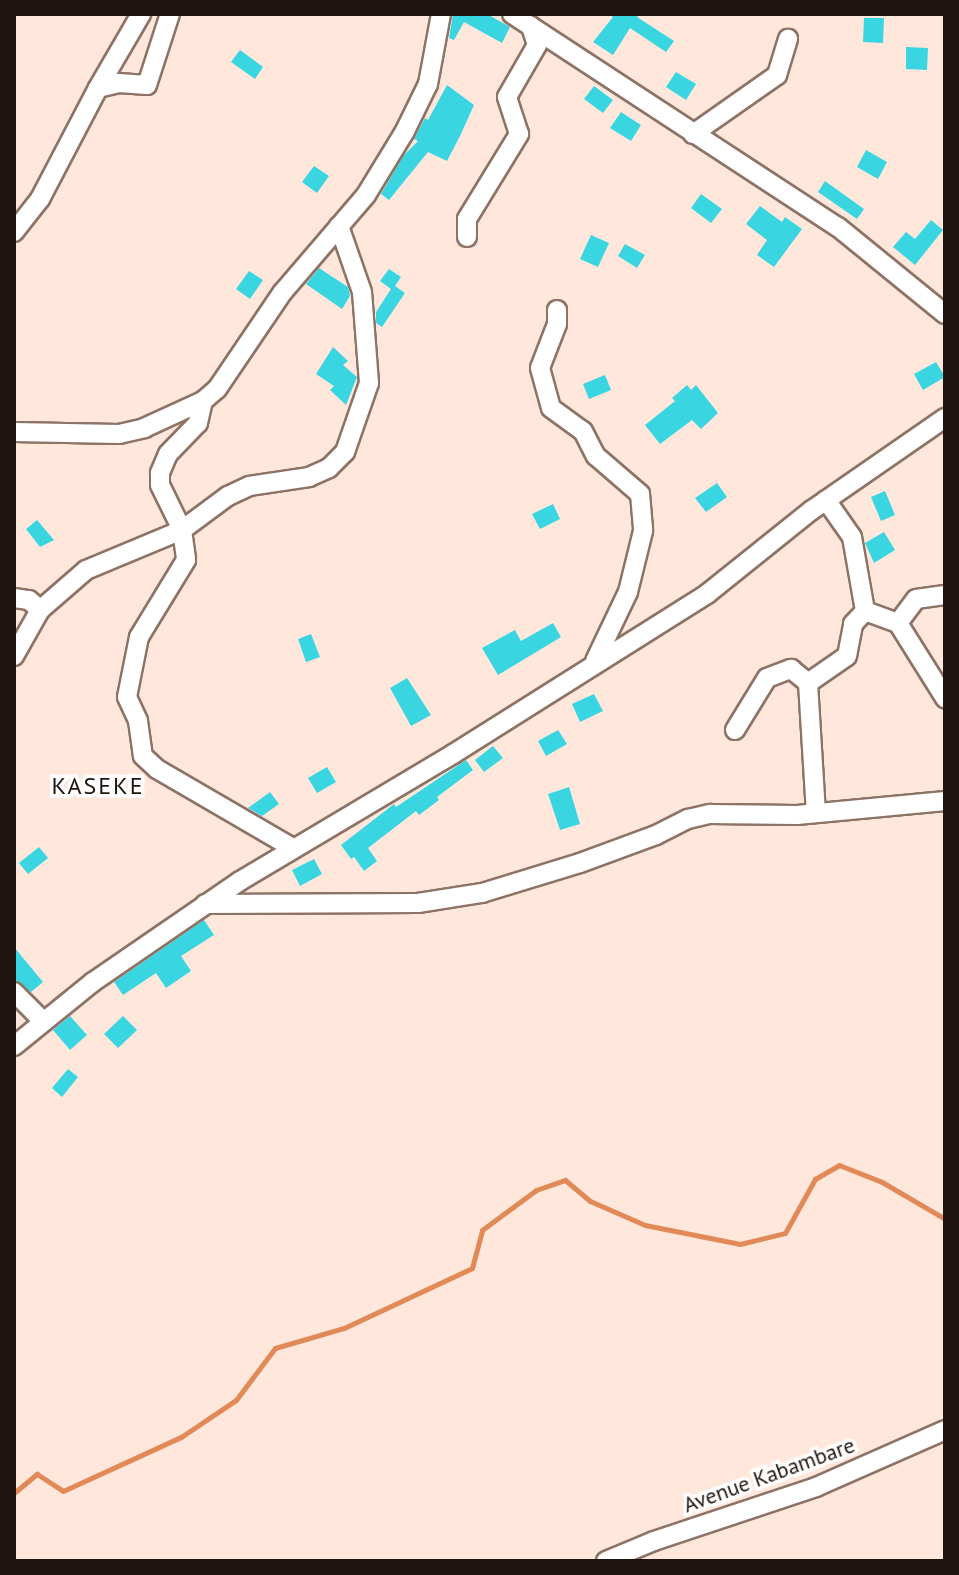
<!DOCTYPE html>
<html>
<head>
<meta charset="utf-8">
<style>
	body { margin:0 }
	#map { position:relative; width:959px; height:1575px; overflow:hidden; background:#ffe7db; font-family:"PT Sans",sans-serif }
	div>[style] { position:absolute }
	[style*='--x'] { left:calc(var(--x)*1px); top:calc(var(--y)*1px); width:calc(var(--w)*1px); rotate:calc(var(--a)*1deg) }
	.stream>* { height:5px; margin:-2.5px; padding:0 2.5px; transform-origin:2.5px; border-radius:2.5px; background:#e18a57 }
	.building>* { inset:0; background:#39d6e2 }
	.roads { filter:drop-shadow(2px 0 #8d7365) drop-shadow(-2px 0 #8d7365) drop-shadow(0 2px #8d7365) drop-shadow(0 -2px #8d7365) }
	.minor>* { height:18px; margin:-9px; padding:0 9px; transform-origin:9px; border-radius:9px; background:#fff }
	span { translate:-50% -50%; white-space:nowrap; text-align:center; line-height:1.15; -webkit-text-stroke:7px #fff; paint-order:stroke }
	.street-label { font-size:22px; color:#1f1510 }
	.neighbourhood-label { font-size:24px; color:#1f1510; letter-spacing:2px }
	.frame { position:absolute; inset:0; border:16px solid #1f1510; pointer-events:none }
</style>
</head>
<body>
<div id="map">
	<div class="stream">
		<i style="--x:14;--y:1493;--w:30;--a:-40"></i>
		<i style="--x:37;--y:1474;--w:31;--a:33"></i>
		<i style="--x:63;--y:1491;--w:130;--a:-24.6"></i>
		<i style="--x:181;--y:1437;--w:66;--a:-33.9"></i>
		<i style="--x:236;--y:1400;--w:65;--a:-53.1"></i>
		<i style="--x:275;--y:1348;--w:72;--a:-16.2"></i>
		<i style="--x:344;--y:1328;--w:141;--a:-25.1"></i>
		<i style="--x:472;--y:1268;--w:39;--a:-75"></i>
		<i style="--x:482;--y:1230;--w:67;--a:-36.5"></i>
		<i style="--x:536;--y:1190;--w:31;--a:-19"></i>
		<i style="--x:565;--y:1180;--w:33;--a:40"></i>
		<i style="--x:590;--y:1201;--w:60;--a:23.6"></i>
		<i style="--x:645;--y:1225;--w:97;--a:11.3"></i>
		<i style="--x:740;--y:1244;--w:46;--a:-13.7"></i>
		<i style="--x:785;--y:1233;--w:62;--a:-60.9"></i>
		<i style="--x:815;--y:1179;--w:28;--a:-30"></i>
		<i style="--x:839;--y:1165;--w:46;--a:21.6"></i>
		<i style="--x:882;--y:1182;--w:73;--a:30.4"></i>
	</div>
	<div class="building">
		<i style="clip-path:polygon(453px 14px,487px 14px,510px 27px,502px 43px,464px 22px,454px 40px,449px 38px)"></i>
		<i style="clip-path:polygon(608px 14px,639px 14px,637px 17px,674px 41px,666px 52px,630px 28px,613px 55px,593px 42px,613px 17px)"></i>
		<i style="clip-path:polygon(864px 18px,884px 18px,883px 43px,863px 42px)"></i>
		<i style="clip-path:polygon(906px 47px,928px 48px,927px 70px,906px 69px)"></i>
		<i style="clip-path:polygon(240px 50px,263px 67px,255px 79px,231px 62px)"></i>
		<i style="clip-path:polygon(676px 72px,696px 84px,686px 100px,666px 87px)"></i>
		<i style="clip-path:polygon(447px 85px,474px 105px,460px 136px,447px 161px,428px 152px,389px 200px,381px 194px,404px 155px,418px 141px,414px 139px,425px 118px,428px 120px)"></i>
		<i style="clip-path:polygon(594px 86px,613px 100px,603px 113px,584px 99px)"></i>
		<i style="clip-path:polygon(621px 112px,641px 125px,631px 141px,610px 128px)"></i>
		<i style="clip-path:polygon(866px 150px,887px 162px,878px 179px,857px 167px)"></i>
		<i style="clip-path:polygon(314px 166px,329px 176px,317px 193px,302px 182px)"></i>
		<i style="clip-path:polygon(825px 181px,864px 209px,857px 219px,818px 192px)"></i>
		<i style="clip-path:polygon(701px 194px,722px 209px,711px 223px,691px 208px)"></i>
		<i style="clip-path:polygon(760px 206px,782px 222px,785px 217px,802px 229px,774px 267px,757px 255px,767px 240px,746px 224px)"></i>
		<i style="clip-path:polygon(931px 220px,943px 230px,915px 265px,893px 247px,906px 232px,915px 239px)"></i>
		<i style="clip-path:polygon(591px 235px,609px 243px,598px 267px,580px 259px)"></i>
		<i style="clip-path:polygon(625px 244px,645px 255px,637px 268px,618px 256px)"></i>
		<i style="clip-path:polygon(319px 268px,348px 287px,350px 296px,342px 309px,306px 284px)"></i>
		<i style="clip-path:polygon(389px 269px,401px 277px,395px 286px,405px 293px,382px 327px,376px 323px,376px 312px,391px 289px,380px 281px)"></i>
		<i style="clip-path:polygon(249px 271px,263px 280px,250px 299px,236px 289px)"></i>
		<i style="clip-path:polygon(333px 347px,348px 361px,343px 365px,357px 377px,346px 405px,330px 390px,334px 386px,316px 374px)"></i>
		<i style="clip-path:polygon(936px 362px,945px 377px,923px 390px,914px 374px)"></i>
		<i style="clip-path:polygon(605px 375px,611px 390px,589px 399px,583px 384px)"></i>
		<i style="clip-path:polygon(687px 385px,691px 390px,696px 385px,718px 413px,701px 429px,692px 420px,660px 444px,645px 425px,675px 401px,672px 398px)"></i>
		<i style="clip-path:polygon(717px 483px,727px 497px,706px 512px,695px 498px)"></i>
		<i style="clip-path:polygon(885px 491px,895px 515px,881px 521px,871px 497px)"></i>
		<i style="clip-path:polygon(553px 504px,560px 519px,540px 529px,532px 514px)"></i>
		<i style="clip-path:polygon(37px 520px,54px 540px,40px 547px,26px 529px)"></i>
		<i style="clip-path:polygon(884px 532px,895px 550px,874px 563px,865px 543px)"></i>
		<i style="clip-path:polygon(553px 623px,561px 637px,498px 675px,482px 648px,515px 630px,521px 641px)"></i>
		<i style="clip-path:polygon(311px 634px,320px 657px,306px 662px,298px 639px)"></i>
		<i style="clip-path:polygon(407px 678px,431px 715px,411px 726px,390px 688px)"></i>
		<i style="clip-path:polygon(594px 694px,603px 711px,580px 722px,572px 704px)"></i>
		<i style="clip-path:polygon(558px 730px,567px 744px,546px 756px,538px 741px)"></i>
		<i style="clip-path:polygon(493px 746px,503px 758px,484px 772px,475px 760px)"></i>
		<i style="clip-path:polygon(466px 760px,473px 770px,437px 797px,439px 800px,419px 815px,416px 811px,368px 848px,377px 861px,364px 871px,354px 857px,351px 859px,341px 845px,394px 804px,396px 807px)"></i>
		<i style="clip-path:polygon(327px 767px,336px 782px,317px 793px,308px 778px)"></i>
		<i style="clip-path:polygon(569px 787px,580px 824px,560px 830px,548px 794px)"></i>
		<i style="clip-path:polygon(270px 792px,279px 804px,262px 816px,248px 808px)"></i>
		<i style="clip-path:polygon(39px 847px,48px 858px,28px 874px,19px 863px)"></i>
		<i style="clip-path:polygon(314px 859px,322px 874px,300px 886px,292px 870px)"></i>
		<i style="clip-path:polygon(204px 920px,214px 935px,181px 956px,191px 971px,166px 988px,156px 973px,123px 995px,114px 982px)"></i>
		<i style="clip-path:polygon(14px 947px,43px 982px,31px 992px,14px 980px)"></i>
		<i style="clip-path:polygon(70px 1016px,87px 1035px,70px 1050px,53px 1030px)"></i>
		<i style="clip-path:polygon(123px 1016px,137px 1030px,118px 1048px,104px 1034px)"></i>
		<i style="clip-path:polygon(68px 1069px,78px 1077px,62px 1097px,52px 1088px)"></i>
	</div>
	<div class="roads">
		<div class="minor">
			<i style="--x:512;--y:14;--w:389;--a:33.2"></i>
			<i style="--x:838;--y:227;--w:138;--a:39.1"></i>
			<i style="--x:98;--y:88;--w:22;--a:-13"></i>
			<i style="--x:119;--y:83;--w:28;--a:4"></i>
			<i style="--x:147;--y:85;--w:75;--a:-72.1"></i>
			<i style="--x:693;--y:134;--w:103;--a:-35.1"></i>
			<i style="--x:777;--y:75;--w:38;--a:-73"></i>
			<i style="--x:14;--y:232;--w:42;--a:-51.8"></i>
			<i style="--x:40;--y:199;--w:125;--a:-62.4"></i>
			<i style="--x:98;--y:88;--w:86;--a:-59.8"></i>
			<i style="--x:467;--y:237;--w:18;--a:-90"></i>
			<i style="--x:467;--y:219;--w:100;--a:-58.5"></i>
			<i style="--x:519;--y:134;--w:39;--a:-108"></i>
			<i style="--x:507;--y:97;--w:60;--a:-60"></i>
			<i style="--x:537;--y:45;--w:20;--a:-108"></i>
			<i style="--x:557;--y:310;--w:14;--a:90"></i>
			<i style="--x:557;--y:324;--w:47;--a:111.1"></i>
			<i style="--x:540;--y:368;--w:41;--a:74.6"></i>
			<i style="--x:551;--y:408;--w:39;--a:36"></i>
			<i style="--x:583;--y:431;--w:28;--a:63"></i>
			<i style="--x:596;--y:456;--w:58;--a:40.8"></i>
			<i style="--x:640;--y:494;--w:37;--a:85"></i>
			<i style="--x:643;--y:531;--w:63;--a:103.8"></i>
			<i style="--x:628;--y:592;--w:76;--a:115.6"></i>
			<i style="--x:203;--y:401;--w:23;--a:103"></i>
			<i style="--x:198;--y:423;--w:43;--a:134.1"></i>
			<i style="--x:168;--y:454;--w:21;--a:113"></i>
			<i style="--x:160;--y:473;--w:12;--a:90"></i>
			<i style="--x:160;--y:485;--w:50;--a:63.9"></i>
			<i style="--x:182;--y:530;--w:30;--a:82"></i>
			<i style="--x:186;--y:560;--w:90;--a:121.4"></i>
			<i style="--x:139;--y:637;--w:61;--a:101.3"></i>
			<i style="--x:127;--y:697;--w:26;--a:65"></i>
			<i style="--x:138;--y:721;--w:35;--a:82"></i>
			<i style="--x:143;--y:756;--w:19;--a:43"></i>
			<i style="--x:157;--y:769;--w:157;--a:30.2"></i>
			<i style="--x:14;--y:432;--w:105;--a:1.1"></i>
			<i style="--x:119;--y:434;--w:26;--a:-13"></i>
			<i style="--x:144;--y:428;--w:65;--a:-24.6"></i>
			<i style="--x:203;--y:401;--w:18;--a:-41"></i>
			<i style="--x:217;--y:389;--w:116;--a:-55.9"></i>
			<i style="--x:282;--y:293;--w:129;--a:-49.4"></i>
			<i style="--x:366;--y:195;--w:75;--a:-58.6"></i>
			<i style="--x:405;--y:131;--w:52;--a:-63.9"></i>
			<i style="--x:428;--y:84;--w:71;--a:-79.5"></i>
			<i style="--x:826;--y:500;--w:45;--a:54.9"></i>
			<i style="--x:852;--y:537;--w:75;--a:80"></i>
			<i style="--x:865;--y:611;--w:35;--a:20"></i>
			<i style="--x:898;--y:623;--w:89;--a:57.9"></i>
			<i style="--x:14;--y:598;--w:15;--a:8"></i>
			<i style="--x:29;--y:600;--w:15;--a:42"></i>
			<i style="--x:898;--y:623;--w:30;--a:-53"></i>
			<i style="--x:916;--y:599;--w:29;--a:-8"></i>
			<i style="--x:14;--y:656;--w:53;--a:-60.5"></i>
			<i style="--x:40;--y:610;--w:61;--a:-41"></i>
			<i style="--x:86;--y:570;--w:104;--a:-22.6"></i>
			<i style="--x:182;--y:530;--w:57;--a:-36.5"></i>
			<i style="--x:228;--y:496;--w:23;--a:-25"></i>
			<i style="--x:249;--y:486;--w:61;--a:-8.5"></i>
			<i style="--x:309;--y:477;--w:22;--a:-24"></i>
			<i style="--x:329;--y:468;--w:23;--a:-45"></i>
			<i style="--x:345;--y:452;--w:73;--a:-70.8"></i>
			<i style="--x:369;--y:383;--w:91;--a:-94.4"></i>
			<i style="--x:362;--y:292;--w:70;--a:-109.2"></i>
			<i style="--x:808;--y:683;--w:47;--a:-34.7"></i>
			<i style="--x:847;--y:656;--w:33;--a:-79"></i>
			<i style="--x:853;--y:624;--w:18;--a:-47"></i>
			<i style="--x:735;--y:730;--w:61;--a:-58.4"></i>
			<i style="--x:767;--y:678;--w:26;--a:-21"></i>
			<i style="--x:791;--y:669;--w:22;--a:39"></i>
			<i style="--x:808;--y:683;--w:130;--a:86.5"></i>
			<i style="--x:205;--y:904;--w:213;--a:-0.3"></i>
			<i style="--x:418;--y:903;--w:65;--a:-8.9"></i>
			<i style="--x:482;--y:893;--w:102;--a:-17"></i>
			<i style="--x:580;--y:863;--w:81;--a:-20.2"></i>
			<i style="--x:656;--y:835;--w:36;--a:-27"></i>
			<i style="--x:688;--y:819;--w:23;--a:-13"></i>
			<i style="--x:710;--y:814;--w:87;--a:0.7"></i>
			<i style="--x:797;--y:815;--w:149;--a:-5.4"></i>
			<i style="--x:14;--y:992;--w:40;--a:45"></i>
			<i style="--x:14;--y:1046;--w:102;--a:-39"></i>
			<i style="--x:93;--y:982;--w:178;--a:-34.5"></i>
			<i style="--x:240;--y:881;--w:248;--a:-30.8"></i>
			<i style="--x:453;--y:754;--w:300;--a:-32.2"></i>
			<i style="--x:707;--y:594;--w:134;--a:-38.7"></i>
			<i style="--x:812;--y:510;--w:162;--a:-34.7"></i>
			<i style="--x:606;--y:1561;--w:52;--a:-22.6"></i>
			<i style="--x:654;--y:1541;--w:171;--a:-18.4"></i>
			<i style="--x:816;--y:1487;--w:141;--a:-23.8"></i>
		</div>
	</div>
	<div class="street-label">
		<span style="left:769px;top:1475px;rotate:-20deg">Avenue Kabambare</span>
	</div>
	<div class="neighbourhood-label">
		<span style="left:98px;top:786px">KASEKE</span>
	</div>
	<div class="frame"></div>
</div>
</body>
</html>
